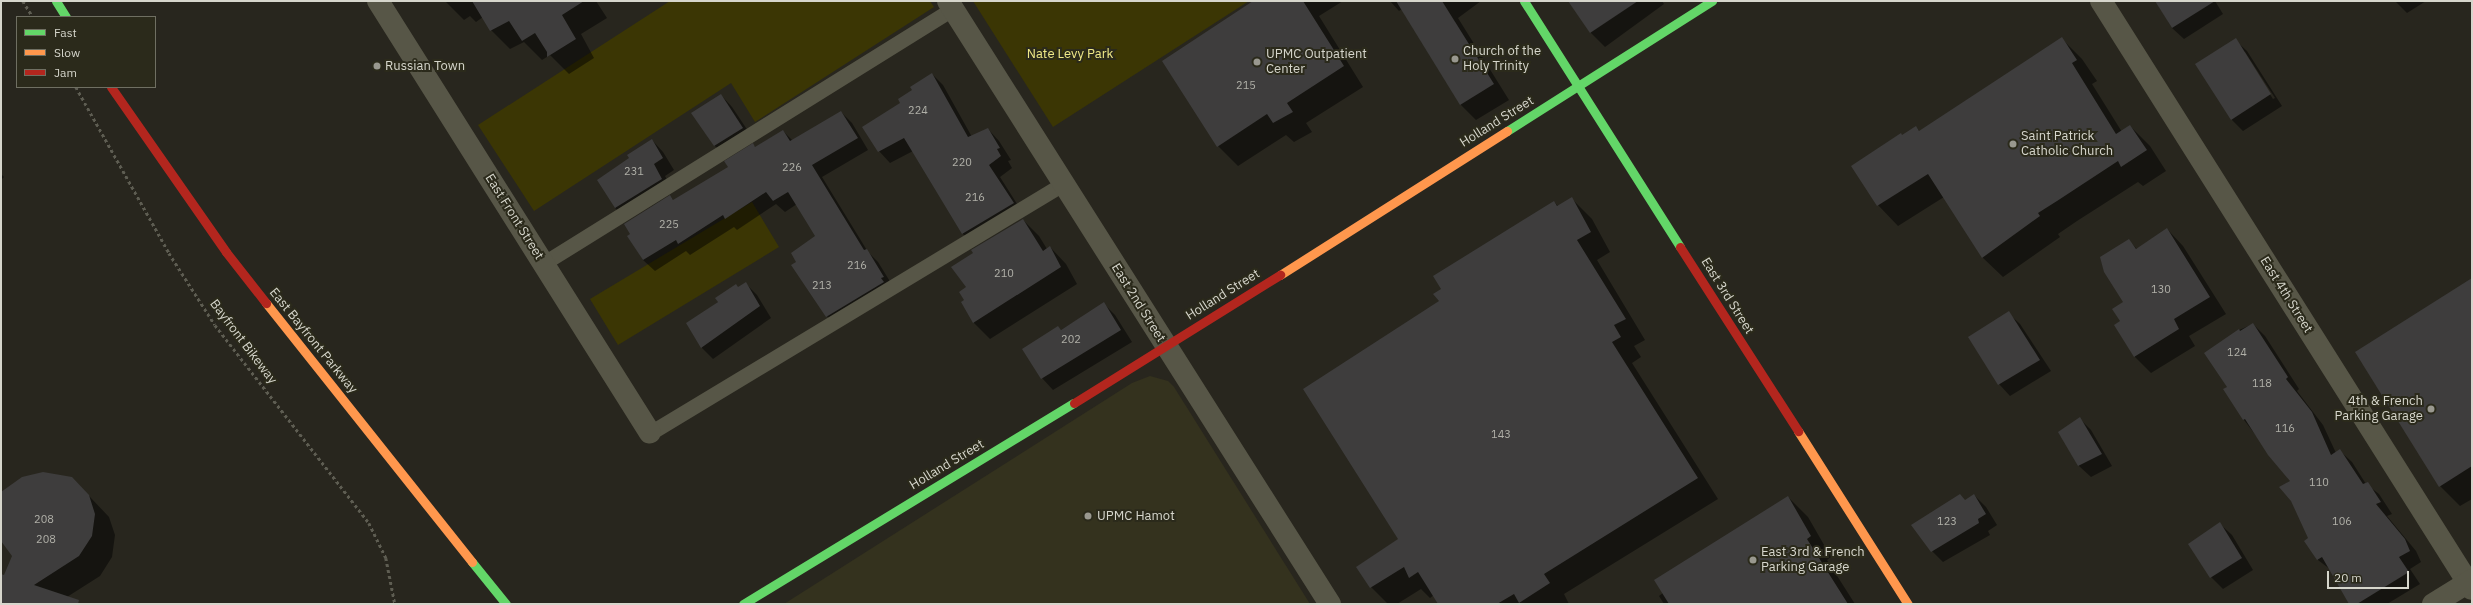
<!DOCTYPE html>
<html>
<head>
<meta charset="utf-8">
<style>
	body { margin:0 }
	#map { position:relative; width:2473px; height:605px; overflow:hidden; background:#28261e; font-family:"IBM Plex Sans",sans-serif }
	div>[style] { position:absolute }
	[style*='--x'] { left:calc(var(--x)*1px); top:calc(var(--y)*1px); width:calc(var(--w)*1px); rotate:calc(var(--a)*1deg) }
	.built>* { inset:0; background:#34321e }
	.green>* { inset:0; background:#3b3604 }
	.shadow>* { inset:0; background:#0007 }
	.building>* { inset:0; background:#3e3d3d }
	.path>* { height:2.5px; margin-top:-1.25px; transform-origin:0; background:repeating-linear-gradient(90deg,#5e5d52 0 3px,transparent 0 6px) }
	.lane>* { height:15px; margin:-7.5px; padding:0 7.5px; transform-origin:7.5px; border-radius:7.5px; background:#575647 }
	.street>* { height:22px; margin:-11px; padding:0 11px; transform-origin:11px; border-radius:11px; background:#575647 }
	.fast>* { height:9px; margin:-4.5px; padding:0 4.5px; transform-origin:4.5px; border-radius:4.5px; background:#63d668 }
	.slow>* { height:9px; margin:-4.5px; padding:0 4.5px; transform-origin:4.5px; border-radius:4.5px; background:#ff974d }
	.jam>* { height:9px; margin:-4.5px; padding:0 4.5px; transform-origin:4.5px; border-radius:4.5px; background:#b3261e }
	.dots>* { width:11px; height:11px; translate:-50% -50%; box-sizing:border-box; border:2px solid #2b2a1b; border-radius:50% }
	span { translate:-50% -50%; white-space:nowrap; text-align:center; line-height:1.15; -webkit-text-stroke:4px #2b2a1b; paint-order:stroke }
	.number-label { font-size:11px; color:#b0b0a8 }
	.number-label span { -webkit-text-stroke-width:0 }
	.poi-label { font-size:13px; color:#d6d6cc }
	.left { translate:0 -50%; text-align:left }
	.right { translate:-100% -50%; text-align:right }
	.park-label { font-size:13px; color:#f0e987 }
	.street-label { font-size:13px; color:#d6d6cc }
	.frame { position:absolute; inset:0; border:2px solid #d6d6cc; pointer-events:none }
	.legend { position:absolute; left:16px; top:16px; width:140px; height:72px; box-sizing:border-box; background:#2b2a1b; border:1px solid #6f6f62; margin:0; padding:5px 7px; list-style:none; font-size:12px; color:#d6d6cc }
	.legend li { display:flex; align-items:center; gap:8px; height:20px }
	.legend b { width:20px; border:1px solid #6f6f62 }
	.scale { position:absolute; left:2327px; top:571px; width:82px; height:18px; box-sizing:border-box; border:2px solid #d6d6cc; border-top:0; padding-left:5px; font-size:12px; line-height:14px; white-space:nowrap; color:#d6d6cc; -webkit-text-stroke:3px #2b2a1b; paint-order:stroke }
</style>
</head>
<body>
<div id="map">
	<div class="built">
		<i style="clip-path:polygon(1150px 376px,1168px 381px,1174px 387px,1310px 604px,784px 604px,1132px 383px)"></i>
	</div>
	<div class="green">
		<i style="clip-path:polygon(670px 1px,930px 1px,934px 7px,755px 122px,731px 83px,534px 211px,478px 125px)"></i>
		<i style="clip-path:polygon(973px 1px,1249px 1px,1053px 127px)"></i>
		<i style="clip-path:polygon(752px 202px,779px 247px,618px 345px,590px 299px)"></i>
	</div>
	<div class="shadow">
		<i style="clip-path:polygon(445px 1px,596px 1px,607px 18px,581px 34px,594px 58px,569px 74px,550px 55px,542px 60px,524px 42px,510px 49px,491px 30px,483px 17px,476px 22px,470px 16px,464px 20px)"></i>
		<i style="clip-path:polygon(1256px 1px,1343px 1px,1319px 16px,1363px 87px,1306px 123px,1312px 132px,1294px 142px,1286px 135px,1238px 166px,1218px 146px)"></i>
		<i style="clip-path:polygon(1390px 1px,1481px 1px,1458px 18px,1509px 100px,1476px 120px,1461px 105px,1402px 9px,1399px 11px)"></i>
		<i style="clip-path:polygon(1570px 1px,1662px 1px,1664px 4px,1605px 47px,1590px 32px)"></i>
		<i style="clip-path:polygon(2156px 1px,2215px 1px,2223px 14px,2184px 39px,2172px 28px)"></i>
		<i style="clip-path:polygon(2395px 1px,2426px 1px,2407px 13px)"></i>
		<i style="clip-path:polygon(2062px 39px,2082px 59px,2097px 81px,2092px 84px,2122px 132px,2130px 126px,2150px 146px,2166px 171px,2143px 186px,2138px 182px,2077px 221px,2058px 234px,2060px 237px,2003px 277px,1982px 257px,1944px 197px,1898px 226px,1878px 205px,1902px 136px,1916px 127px,1920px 132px)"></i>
		<i style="clip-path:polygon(evenodd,2235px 40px,2247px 51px,2282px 106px,2243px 131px,2232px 120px,2197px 65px,2235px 40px,2243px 52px,2245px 52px,2275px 98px,2273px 99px,2243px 52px)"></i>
		<i style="clip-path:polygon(932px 74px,943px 85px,972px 137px,988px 129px,999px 141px,1011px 160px,1008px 161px,1012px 168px,1000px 177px,1024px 215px,975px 245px,963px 234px,913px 151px,890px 163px,879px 151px,901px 104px)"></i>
		<i style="clip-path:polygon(721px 95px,732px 107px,754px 140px,726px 157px,715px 146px,693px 113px)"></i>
		<i style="clip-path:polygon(841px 112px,852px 123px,868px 150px,822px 177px,868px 252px,878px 262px,894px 288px,838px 327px,827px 316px,798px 263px,816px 236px,797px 204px,785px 212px,776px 204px,737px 230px,734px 227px,690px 255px,686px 251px,655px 271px,643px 260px,629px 236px,670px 196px,674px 201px,729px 168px,753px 145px,756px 148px,783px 131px,793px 141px)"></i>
		<i style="clip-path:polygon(652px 140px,663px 152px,674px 170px,665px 176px,673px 191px,627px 219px,615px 208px,631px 159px)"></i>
		<i style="clip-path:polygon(1px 174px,4px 177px,1px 180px)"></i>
		<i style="clip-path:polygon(1572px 199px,1592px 219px,1610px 252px,1597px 260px,1645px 340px,1634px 346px,1641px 357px,1632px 363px,1718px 499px,1564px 594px,1569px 604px,1440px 604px,1434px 595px,1430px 598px,1421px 589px,1397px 604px,1388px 604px,1371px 587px,1400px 540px,1442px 289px,1554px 202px,1558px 206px)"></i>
		<i style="clip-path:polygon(1023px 220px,1039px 236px,1047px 249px,1050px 247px,1066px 264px,1077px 284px,990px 339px,974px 323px,966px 301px,968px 287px)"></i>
		<i style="clip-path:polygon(2167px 229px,2183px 246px,2226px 314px,2189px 336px,2195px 346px,2151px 373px,2135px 357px,2122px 321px,2128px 240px,2137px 249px)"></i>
		<i style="clip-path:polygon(2472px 279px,2472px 499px,2460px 506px,2440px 486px)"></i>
		<i style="clip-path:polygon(745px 283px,757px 295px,771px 318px,713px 359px,702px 348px,687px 324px)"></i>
		<i style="clip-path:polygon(1104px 304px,1115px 315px,1132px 342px,1053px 390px,1042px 378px,1058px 327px,1061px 330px)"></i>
		<i style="clip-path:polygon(2008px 313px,2020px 324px,2051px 371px,2010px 396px,1999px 384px)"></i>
		<i style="clip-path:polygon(2253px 324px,2265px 336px,2299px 389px,2297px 391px,2323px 425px,2336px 453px,2340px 451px,2352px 462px,2366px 484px,2379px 494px,2392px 514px,2387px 516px,2416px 551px,2421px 562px,2410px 569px,2420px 584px,2387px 604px,2351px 604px,2331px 570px,2318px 560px,2306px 541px,2309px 538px,2291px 481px,2244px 420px,2225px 389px,2228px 387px,2239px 330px)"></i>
		<i style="clip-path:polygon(2080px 419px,2091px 430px,2112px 466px,2091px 477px,2079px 466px,2059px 432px)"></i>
		<i style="clip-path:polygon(72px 478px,109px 517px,115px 535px,112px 557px,100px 576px,67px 597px,75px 604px,1px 604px,1px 587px,13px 556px,1px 540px,1px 496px)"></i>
		<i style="clip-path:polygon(1974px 495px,1986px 507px,1997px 525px,1988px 531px,1990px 535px,1943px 562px,1932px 551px,1966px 501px)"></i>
		<i style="clip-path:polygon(1788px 497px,1808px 517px,1831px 557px,1827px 560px,1855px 604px,1664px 604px,1659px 596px)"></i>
		<i style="clip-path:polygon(2220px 524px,2232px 535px,2253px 570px,2223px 589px,2211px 577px)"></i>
	</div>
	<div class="building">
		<i style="clip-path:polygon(472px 1px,584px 1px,562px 15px,576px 39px,547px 57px,547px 52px,535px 33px,522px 41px,509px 21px,490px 31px)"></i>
		<i style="clip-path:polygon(1253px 1px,1303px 1px,1344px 66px,1287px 103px,1293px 112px,1273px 123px,1267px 114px,1217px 147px,1162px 61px)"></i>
		<i style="clip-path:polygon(1396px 1px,1442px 1px,1494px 84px,1460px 105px)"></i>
		<i style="clip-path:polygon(1568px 1px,1638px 1px,1590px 33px)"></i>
		<i style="clip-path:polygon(2155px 1px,2215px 1px,2172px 28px)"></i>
		<i style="clip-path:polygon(2062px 37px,2077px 60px,2072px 63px,2116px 134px,2130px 125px,2147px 150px,2121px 167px,2118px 161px,2057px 201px,2038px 213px,2040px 216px,1982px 258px,1928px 174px,1877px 206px,1851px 166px,1901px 133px,1902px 135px,1916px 126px,1919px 131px)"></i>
		<i style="clip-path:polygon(2236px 38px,2271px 94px,2231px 120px,2195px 64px)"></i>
		<i style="clip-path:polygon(932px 73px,968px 137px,988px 128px,1000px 148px,997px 149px,1001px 156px,989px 165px,1014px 203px,962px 234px,904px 138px,878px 152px,862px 127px,900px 103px,898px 99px,912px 90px,910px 87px)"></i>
		<i style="clip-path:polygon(721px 94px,743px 128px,714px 146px,691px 113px)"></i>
		<i style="clip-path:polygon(841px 111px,858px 138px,812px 165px,864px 250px,867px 249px,884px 277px,881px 278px,884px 282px,826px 317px,791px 265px,796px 262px,791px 253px,815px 236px,788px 192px,773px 201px,766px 192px,725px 219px,723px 215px,678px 244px,676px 240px,643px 260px,627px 236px,630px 234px,624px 224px,670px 195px,673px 200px,728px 167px,724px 161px,753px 143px,755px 147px,783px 130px,790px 141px)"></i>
		<i style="clip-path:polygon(652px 139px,663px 158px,654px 164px,662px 179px,615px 208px,597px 180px,629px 158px,627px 155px)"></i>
		<i style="clip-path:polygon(1572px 197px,1591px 232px,1577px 240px,1626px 319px,1614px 325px,1621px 337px,1612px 342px,1698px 478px,1544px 574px,1550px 583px,1519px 603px,1514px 594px,1497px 604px,1438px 604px,1418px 572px,1409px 578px,1404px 567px,1370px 588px,1356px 567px,1398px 539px,1303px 389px,1439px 301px,1433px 294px,1441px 289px,1433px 276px,1554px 201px,1557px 206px)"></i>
		<i style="clip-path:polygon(1023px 219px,1043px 251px,1050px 246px,1061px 267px,973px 323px,961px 302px,964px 300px,959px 292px,966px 287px,951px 267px,973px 253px,971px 250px)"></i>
		<i style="clip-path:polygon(2167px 228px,2210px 297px,2174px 319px,2179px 329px,2134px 357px,2114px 325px,2120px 321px,2112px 309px,2123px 302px,2104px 272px,2100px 257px,2129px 239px,2136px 249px)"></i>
		<i style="clip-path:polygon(2472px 278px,2472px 466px,2439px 487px,2355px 352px)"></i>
		<i style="clip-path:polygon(746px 282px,760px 306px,701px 348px,686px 323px,718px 302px,715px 298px,736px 284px,738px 287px)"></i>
		<i style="clip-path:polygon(1104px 302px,1121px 330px,1041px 379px,1022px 349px,1058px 326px,1061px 330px)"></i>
		<i style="clip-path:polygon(2009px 311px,2040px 360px,1998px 385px,1968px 337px)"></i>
		<i style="clip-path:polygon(2253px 323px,2288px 377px,2286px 379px,2312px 412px,2331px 455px,2340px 449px,2363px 484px,2368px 482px,2381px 502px,2376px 504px,2405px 539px,2410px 551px,2399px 557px,2409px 572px,2357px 604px,2349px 604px,2322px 557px,2317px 560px,2304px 541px,2308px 538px,2291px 501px,2279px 487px,2290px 481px,2268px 455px,2245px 419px,2243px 420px,2223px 389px,2227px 387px,2204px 353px,2239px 329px,2240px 331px)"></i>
		<i style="clip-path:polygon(2080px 417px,2102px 454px,2078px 466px,2058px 432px)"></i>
		<i style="clip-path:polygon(43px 472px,72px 477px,89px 495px,95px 514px,92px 536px,79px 556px,34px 585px,79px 600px,78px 604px,1px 604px,1px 574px,4px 575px,12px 556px,1px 541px,1px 492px,22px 477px)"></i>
		<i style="clip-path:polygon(1960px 494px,1965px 500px,1974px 494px,1986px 514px,1978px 519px,1979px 523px,1931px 552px,1911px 525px)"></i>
		<i style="clip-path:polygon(1788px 496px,1811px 536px,1807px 539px,1848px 604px,1669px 604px,1654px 580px)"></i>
		<i style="clip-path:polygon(2220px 522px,2242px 558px,2210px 578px,2188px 544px)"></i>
	</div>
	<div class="path">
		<i style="--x:23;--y:1;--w:19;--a:58"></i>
		<i style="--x:76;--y:87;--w:190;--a:60.7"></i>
		<i style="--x:169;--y:253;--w:85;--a:57.4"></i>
		<i style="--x:215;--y:325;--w:251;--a:52.1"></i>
		<i style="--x:369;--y:523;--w:39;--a:64"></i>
		<i style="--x:386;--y:558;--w:47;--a:78.9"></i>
	</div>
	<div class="lane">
		<i style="--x:544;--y:263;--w:482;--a:-31.9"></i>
		<i style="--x:650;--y:433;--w:482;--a:-31.1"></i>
	</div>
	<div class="street">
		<i style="--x:378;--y:1;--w:510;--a:57.8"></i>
		<i style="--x:948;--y:1;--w:714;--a:57.65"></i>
		<i style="--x:2101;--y:1;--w:695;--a:57.75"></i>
		<i style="--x:2433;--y:604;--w:46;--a:-31.6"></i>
	</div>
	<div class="fast">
		<i style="--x:56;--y:1;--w:19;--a:58"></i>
		<i style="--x:1524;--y:1;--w:291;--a:57.6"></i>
		<i style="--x:1507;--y:131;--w:243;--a:-32.4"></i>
		<i style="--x:472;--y:562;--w:54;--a:51"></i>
		<i style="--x:743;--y:604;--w:387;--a:-31.3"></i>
	</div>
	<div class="slow">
		<i style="--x:1280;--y:275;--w:269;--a:-32.4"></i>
		<i style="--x:266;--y:303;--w:331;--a:51.5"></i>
		<i style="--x:1798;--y:431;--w:205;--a:57.6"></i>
	</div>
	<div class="jam">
		<i style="--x:111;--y:87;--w:201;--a:55.1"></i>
		<i style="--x:226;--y:252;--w:65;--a:51.9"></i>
		<i style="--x:1680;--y:247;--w:219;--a:57.3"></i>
		<i style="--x:1074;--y:403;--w:243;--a:-31.9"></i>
	</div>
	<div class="dots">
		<i style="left:1455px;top:59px;background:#99988f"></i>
		<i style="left:1257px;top:62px;background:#99988f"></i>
		<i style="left:377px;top:66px;background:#99988f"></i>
		<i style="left:2013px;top:144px;background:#99988f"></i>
		<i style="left:2431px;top:409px;background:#99988f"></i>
		<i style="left:1088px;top:516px;background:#99988f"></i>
		<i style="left:1753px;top:560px;background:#99988f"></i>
	</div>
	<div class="number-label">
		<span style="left:1246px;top:85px">215</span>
		<span style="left:918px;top:110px">224</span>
		<span style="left:962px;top:162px">220</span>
		<span style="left:792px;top:167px">226</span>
		<span style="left:634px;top:171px">231</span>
		<span style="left:975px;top:197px">216</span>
		<span style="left:669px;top:224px">225</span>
		<span style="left:857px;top:265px">216</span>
		<span style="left:1004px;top:273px">210</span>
		<span style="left:822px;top:285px">213</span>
		<span style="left:2161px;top:289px">130</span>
		<span style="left:1071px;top:339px">202</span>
		<span style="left:2237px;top:352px">124</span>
		<span style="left:2262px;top:383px">118</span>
		<span style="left:2285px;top:428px">116</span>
		<span style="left:1501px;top:434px">143</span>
		<span style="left:2319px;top:482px">110</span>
		<span style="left:44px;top:519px">208</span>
		<span style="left:1947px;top:521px">123</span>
		<span style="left:2342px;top:521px">106</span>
		<span style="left:46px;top:539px">208</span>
	</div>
	<div class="poi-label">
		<span class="left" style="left:1463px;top:59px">Church of the<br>Holy Trinity</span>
		<span class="left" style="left:1266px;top:62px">UPMC Outpatient<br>Center</span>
		<span class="left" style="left:385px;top:66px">Russian Town</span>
		<span class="left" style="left:2021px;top:144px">Saint Patrick<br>Catholic Church</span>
		<span class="right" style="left:2423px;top:409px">4th &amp; French<br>Parking Garage</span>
		<span class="left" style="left:1097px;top:516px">UPMC Hamot</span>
		<span class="left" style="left:1761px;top:560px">East 3rd &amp; French<br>Parking Garage</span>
	</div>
	<div class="park-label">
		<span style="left:1070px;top:54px">Nate Levy Park</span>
	</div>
	<div class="street-label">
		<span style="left:1497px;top:122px;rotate:-32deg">Holland Street</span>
		<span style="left:514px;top:217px;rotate:58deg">East Front Street</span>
		<span style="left:1223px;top:295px;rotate:-32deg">Holland Street</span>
		<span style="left:2286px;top:295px;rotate:58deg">East 4th Street</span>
		<span style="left:1727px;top:296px;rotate:58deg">East 3rd Street</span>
		<span style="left:1138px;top:303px;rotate:58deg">East 2nd Street</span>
		<span style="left:313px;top:341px;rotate:51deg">East Bayfront Parkway</span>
		<span style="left:243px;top:342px;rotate:53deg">Bayfront Bikeway</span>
		<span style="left:947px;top:465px;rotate:-31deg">Holland Street</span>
	</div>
	<div class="frame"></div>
	<ul class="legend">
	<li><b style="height:5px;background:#63d668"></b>Fast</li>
	<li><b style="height:5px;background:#ff974d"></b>Slow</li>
	<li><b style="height:5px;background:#b3261e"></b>Jam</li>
	</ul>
	<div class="scale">20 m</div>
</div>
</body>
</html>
